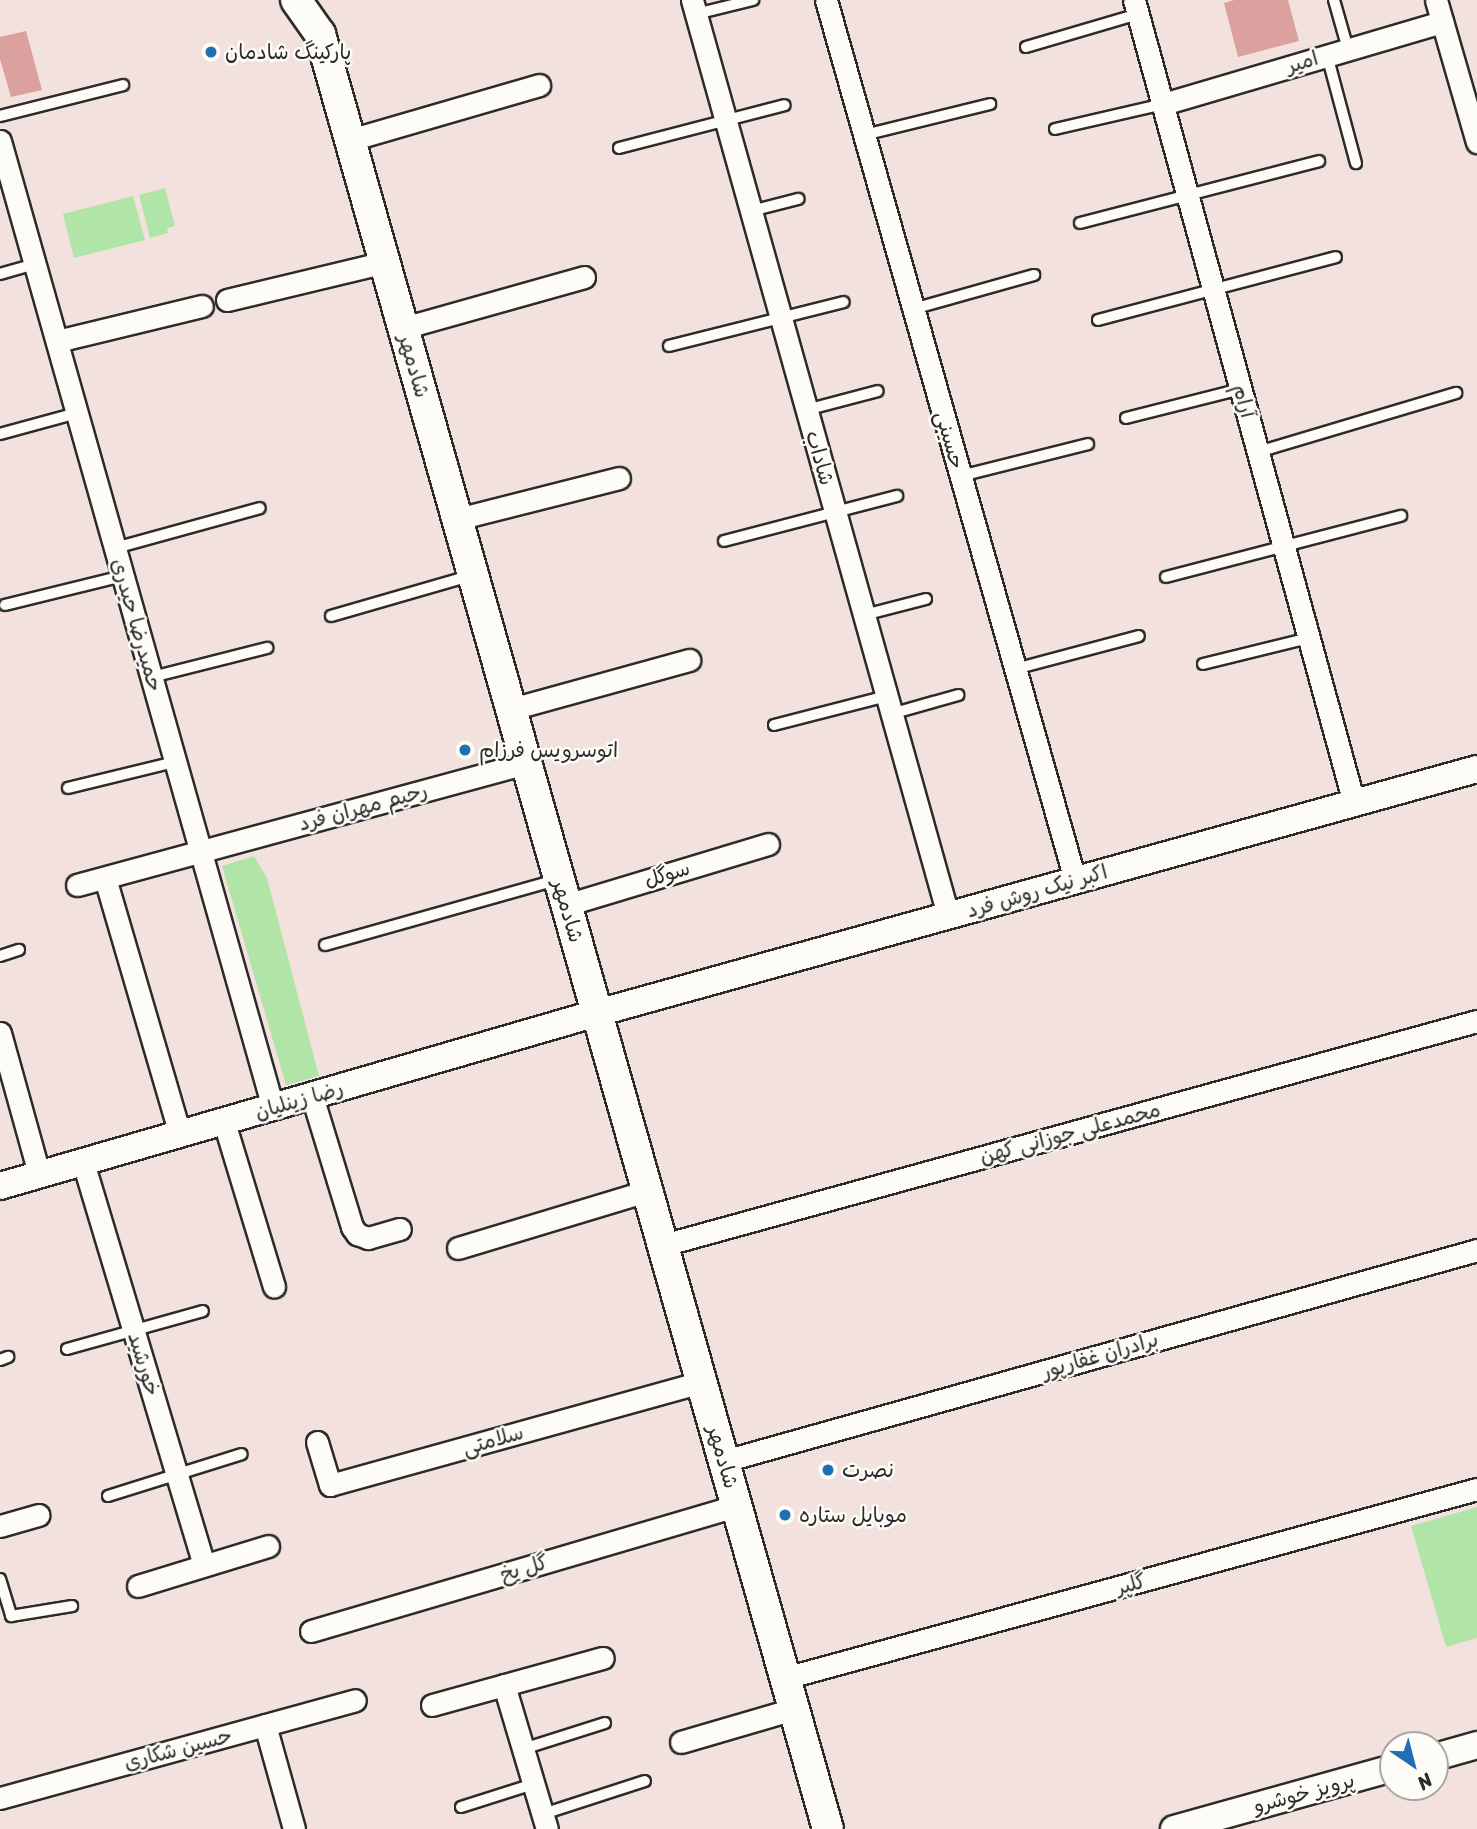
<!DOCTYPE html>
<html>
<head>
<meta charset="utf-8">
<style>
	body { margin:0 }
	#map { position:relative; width:1477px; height:1829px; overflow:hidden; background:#f3e1dd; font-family:Sriracha,"Playpen Sans Arabic",sans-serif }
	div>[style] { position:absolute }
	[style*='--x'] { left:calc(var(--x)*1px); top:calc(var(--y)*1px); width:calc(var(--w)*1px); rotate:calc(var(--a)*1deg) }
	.green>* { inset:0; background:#b1e5a7 }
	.building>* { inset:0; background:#dba19f }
	.roads { filter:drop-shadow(2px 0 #2b2b2b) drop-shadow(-2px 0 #2b2b2b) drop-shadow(0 2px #2b2b2b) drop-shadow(0 -2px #2b2b2b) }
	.service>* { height:10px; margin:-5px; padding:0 5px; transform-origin:5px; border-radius:5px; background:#fdfcf7 }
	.minor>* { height:21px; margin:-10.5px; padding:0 10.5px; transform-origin:10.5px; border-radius:10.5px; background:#fdfcf7 }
	.tertiary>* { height:26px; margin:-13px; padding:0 13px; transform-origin:13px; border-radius:13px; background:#fdfcf7 }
	.secondary>* { height:30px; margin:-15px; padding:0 15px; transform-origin:15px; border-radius:15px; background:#fdfcf7 }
	.dots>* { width:19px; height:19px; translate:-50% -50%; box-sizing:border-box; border:4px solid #fdfcf7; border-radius:50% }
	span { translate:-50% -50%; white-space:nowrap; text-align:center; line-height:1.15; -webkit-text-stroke:5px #fdfcf7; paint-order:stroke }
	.poi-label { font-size:21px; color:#2b2b2b }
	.left { translate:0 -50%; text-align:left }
	.street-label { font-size:21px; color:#2b2b2b }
	.north { position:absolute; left:1379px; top:1731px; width:70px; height:70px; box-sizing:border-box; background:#fdfcf7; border:2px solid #a9a8a5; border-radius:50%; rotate:145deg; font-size:19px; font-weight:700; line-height:28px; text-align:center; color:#2b2b2b }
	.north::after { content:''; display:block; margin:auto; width:24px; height:32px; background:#1f6fb2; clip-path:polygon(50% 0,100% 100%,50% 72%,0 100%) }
</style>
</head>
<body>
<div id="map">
	<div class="green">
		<i style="clip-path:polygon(165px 188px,175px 226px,167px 228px,168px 233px,150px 238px,139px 195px)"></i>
		<i style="clip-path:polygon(133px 196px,145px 240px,74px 258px,63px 214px)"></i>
		<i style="clip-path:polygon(254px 856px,267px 878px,319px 1076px,286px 1085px,222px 866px)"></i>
		<i style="clip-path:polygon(1477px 1507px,1477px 1638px,1446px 1647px,1411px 1526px)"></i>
	</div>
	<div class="building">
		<i style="clip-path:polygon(1234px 0,1288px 0,1299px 41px,1238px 57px,1224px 3px)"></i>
		<i style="clip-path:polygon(26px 31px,42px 90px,11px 97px,0 59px,0 37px)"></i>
	</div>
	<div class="roads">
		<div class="service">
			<i style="--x:1334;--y:0;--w:51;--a:74.1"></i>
			<i style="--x:696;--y:14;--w:59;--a:-13.8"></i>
			<i style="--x:1026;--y:47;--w:117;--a:-16.4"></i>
			<i style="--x:1327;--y:55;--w:112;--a:75"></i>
			<i style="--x:0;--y:116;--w:127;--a:-14.1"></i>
			<i style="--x:1055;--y:129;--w:111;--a:-13"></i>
			<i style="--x:864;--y:135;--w:130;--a:-13.8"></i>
			<i style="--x:619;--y:148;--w:171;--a:-14.5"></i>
			<i style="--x:751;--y:211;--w:49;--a:-14.3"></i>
			<i style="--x:1080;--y:223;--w:247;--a:-14.5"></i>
			<i style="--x:0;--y:274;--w:36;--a:-16"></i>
			<i style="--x:913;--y:309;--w:126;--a:-15.7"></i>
			<i style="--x:1098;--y:320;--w:246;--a:-14.8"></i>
			<i style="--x:669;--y:346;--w:180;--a:-14.1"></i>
			<i style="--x:806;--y:410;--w:74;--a:-14.8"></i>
			<i style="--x:1126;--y:418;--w:119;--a:-14.2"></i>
			<i style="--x:0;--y:434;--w:80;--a:-15.3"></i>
			<i style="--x:1258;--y:452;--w:207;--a:-16.6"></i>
			<i style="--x:961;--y:476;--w:131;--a:-14.1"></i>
			<i style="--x:724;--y:541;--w:179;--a:-14.6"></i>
			<i style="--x:115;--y:548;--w:150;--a:-15.4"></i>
			<i style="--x:1166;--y:577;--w:243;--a:-14.6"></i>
			<i style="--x:5;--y:605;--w:122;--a:-13.8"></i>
			<i style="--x:864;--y:615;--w:64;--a:-14.5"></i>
			<i style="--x:331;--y:616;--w:145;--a:-16.1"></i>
			<i style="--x:1203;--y:664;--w:109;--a:-13.8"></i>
			<i style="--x:1015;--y:669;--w:128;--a:-14.9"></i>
			<i style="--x:152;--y:677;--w:119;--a:-14.2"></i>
			<i style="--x:891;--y:714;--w:70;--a:-15.8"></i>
			<i style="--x:774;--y:725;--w:117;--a:-14.4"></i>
			<i style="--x:68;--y:788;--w:110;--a:-13.7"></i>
			<i style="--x:325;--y:945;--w:241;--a:-15.7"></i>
			<i style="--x:0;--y:956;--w:20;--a:-18"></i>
			<i style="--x:67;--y:1349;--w:141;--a:-15.6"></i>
			<i style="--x:0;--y:1360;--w:9;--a:-21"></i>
			<i style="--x:108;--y:1496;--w:140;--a:-17.4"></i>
			<i style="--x:0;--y:1579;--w:39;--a:73"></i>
			<i style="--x:11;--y:1616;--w:62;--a:-9.3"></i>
			<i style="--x:523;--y:1749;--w:86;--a:-17.6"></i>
			<i style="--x:461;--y:1807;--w:76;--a:-17.7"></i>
			<i style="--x:543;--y:1814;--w:107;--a:-17.9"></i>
		</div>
		<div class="minor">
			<i style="--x:692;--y:0;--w:950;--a:74.37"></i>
			<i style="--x:826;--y:0;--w:915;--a:74.2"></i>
			<i style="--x:1134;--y:0;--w:833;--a:74.68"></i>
			<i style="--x:1436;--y:0;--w:148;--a:73.9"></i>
			<i style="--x:1163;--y:104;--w:291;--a:-16.4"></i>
			<i style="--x:350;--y:140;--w:197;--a:-16.2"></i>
			<i style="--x:0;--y:141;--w:1005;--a:74.23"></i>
			<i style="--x:227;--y:300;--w:163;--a:-13.5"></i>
			<i style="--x:403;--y:328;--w:188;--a:-15.7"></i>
			<i style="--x:57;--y:341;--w:149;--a:-13.6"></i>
			<i style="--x:457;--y:519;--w:167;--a:-14.2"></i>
			<i style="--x:511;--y:709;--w:185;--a:-15.4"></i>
			<i style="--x:105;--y:878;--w:267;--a:73.7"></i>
			<i style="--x:77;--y:885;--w:465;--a:-15.2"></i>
			<i style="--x:566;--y:905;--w:211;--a:-16.8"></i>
			<i style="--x:0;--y:1033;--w:146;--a:74.5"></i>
			<i style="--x:312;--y:1096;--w:137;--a:73"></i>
			<i style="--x:352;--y:1227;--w:9;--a:54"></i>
			<i style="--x:357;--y:1234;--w:12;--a:20"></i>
			<i style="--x:368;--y:1238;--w:33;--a:-16"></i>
			<i style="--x:224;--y:1122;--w:172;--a:73.1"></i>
			<i style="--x:83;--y:1162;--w:421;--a:73.3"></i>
			<i style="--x:663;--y:1245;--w:844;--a:-15.39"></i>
			<i style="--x:458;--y:1248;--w:197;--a:-16.8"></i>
			<i style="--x:317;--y:1442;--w:45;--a:73.2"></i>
			<i style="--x:330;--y:1485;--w:385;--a:-15.5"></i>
			<i style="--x:724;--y:1461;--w:782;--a:-15.65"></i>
			<i style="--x:0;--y:1526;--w:40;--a:-16"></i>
			<i style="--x:138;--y:1586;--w:136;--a:-17.1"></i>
			<i style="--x:311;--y:1631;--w:443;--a:-16.4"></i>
			<i style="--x:785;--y:1678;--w:717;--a:-15.28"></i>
			<i style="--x:504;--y:1685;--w:150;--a:73.4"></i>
			<i style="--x:432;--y:1705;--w:177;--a:-15.4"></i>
			<i style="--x:265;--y:1725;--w:108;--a:74.4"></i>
			<i style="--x:681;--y:1742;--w:118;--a:-16.3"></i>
			<i style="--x:0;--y:1798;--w:368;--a:-15.4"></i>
		</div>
		<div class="tertiary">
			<i style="--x:0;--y:1186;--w:622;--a:-16.16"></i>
			<i style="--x:597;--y:1013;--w:913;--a:-15.5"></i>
			<i style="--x:1435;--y:1757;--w:44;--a:-15.9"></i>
			<i style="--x:1174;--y:1829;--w:227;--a:-15.6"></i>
		</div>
		<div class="secondary">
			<i style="--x:296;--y:0;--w:42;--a:54.8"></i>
			<i style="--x:320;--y:34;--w:1865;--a:74.2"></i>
		</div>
	</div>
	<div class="dots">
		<i style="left:211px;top:52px;background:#1f6fb2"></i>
		<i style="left:465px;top:750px;background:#1f6fb2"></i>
		<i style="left:828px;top:1470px;background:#1f6fb2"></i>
		<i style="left:785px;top:1515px;background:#1f6fb2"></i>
	</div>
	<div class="poi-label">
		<span class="left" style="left:225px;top:52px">پارکینگ شادمان</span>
		<span class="left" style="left:479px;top:750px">اتوسرویس فرزام</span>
		<span class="left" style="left:842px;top:1470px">نصرت</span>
		<span class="left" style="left:799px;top:1515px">موبایل ستاره</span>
	</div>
	<div class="street-label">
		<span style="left:1302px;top:62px;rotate:-17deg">امیر</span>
		<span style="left:414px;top:366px;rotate:74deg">شادمهر</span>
		<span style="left:1244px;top:401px;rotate:75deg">آرام</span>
		<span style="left:950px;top:440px;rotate:74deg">حسینی</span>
		<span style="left:820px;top:458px;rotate:74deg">شاداب</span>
		<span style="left:137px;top:625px;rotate:74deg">حمیدرضا حیدری</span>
		<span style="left:363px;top:807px;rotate:-15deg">رحیم مهران فرد</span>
		<span style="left:667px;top:874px;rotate:-17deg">سوگل</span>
		<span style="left:1037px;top:891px;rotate:-16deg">اکبر نیک روش فرد</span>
		<span style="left:568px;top:911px;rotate:74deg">شادمهر</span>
		<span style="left:299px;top:1100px;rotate:-16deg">رضا زینلیان</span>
		<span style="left:1070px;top:1133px;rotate:-15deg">محمدعلی جوزانی کهن</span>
		<span style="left:1100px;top:1355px;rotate:-16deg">برادران غفارپور</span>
		<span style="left:144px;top:1364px;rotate:73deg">خورشید</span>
		<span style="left:493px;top:1440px;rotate:-16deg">سلامتی</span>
		<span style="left:723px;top:1457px;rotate:74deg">شادمهر</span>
		<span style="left:524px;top:1568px;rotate:-16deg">گل یخ</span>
		<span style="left:1131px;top:1584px;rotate:-15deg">گلپر</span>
		<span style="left:178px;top:1749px;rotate:-15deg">حسین شکاری</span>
		<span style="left:1304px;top:1793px;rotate:-15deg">پرویز خوشرو</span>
	</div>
	<div class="north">N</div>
</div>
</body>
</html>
